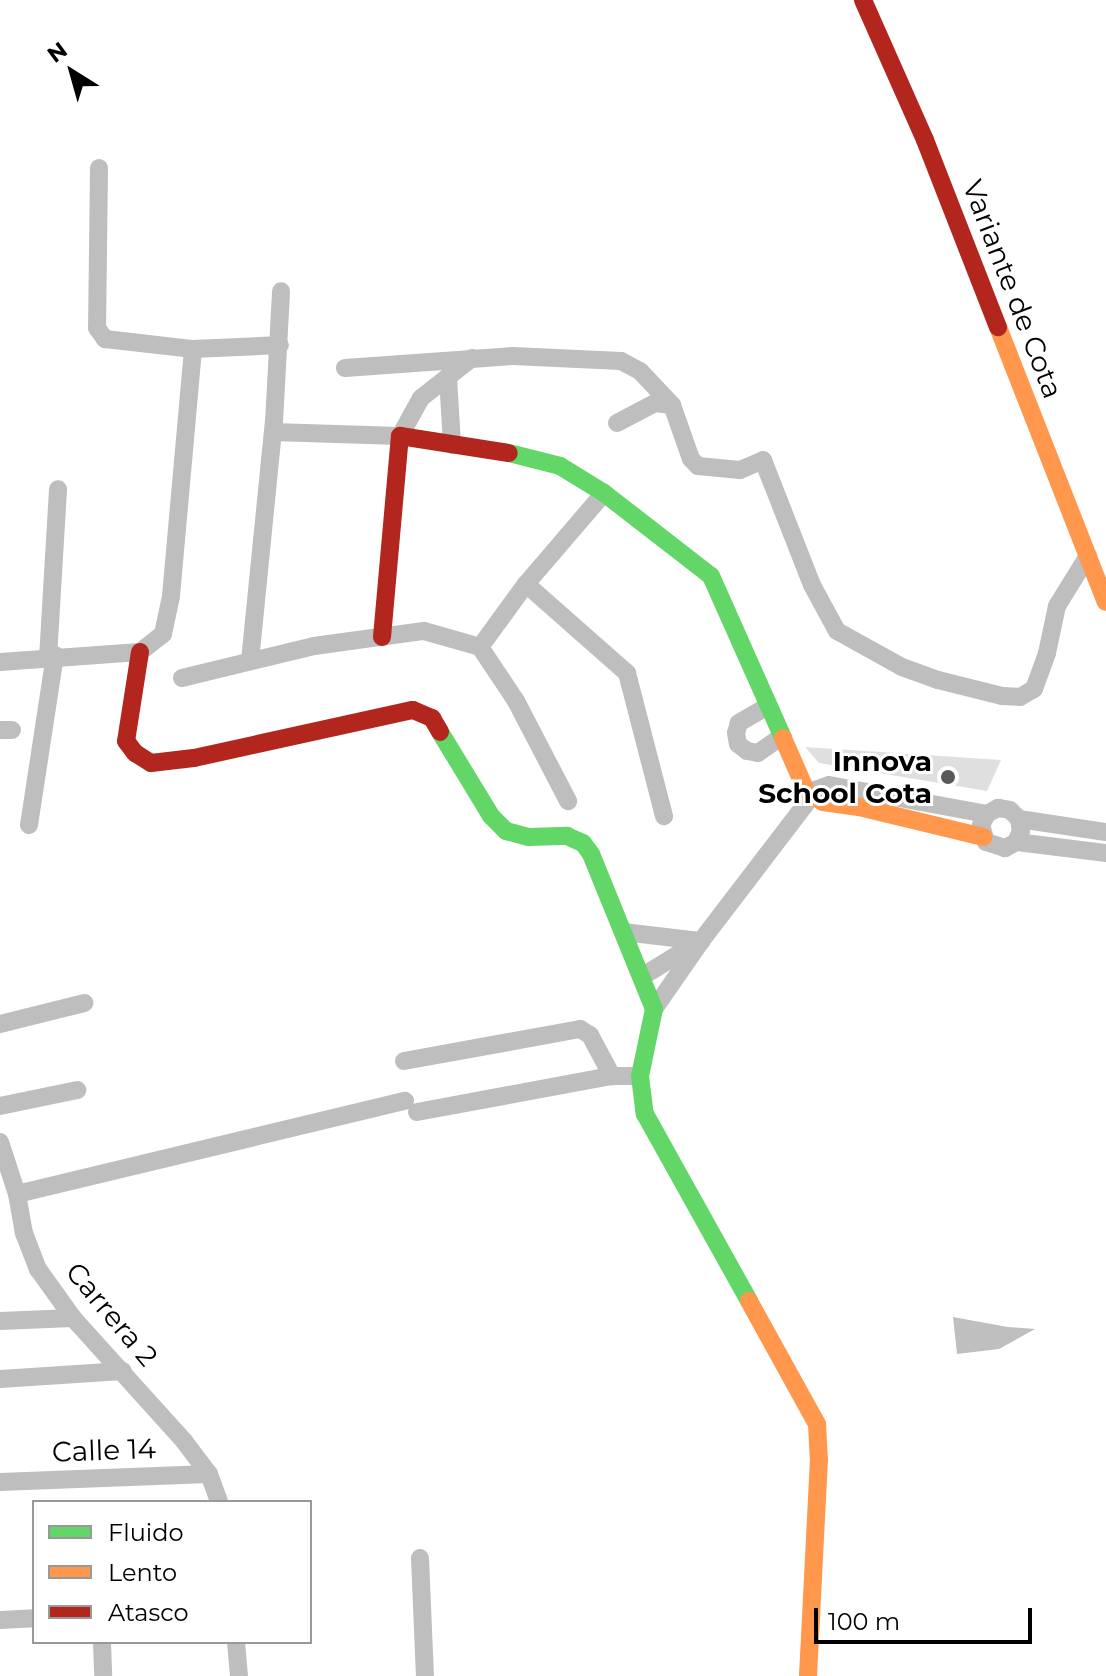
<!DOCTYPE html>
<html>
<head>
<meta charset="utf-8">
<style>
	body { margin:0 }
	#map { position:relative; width:1106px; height:1676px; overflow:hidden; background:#fff; font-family:Montserrat,sans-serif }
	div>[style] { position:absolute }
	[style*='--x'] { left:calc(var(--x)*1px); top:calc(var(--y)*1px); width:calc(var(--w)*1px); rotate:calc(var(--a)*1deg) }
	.water>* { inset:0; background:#bfbfbf }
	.building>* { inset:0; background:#dfdfdf }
	.street>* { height:18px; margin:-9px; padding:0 9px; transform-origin:9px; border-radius:9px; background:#bebebe }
	.fast>* { height:18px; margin:-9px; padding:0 9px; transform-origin:9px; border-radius:9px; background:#63d668 }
	.slow>* { height:18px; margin:-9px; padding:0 9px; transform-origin:9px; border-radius:9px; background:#ff974d }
	.jam>* { height:18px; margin:-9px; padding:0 9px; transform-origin:9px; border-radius:9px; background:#b3261e }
	.dots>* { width:22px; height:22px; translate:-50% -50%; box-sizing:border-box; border:4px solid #fff; border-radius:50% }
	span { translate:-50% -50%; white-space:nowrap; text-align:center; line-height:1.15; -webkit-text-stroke:6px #fff; paint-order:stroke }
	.street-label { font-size:28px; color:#000 }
	.poi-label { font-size:28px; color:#000; font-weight:700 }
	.right { translate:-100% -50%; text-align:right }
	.legend { position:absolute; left:32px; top:1500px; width:280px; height:144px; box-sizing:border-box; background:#fff; border:2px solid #999; margin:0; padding:10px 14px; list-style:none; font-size:24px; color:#000 }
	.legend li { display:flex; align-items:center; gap:16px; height:40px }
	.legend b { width:40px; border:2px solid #999 }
	.north { position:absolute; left:32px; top:32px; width:80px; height:80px; -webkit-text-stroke:6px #fff; paint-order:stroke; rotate:323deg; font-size:22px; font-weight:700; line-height:32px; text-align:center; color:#000 }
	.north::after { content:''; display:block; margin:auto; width:28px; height:36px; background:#000; clip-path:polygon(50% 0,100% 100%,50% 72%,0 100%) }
	.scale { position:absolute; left:814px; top:1608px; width:218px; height:36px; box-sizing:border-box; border:4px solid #000; border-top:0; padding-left:10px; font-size:24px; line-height:28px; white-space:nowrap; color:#000; -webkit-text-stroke:6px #fff; paint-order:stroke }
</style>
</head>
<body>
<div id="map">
	<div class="water">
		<i style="clip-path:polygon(953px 1317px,1008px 1327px,1035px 1329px,999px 1349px,957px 1354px)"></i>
	</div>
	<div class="building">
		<i style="clip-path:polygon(805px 747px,1001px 760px,987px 791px,819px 763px)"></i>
	</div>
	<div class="street">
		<i style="--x:99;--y:168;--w:160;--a:90.7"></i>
		<i style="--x:97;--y:328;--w:14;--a:54"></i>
		<i style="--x:105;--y:339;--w:89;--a:6.5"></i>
		<i style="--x:193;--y:349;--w:87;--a:-2.6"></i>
		<i style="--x:345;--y:368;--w:168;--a:-4.1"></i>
		<i style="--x:513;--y:356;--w:108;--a:2.7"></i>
		<i style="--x:621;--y:361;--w:21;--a:28"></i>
		<i style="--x:640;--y:371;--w:47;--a:46.7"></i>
		<i style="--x:448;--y:377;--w:68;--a:86.6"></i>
		<i style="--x:617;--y:423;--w:43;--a:-27.8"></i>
		<i style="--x:655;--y:403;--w:17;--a:7"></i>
		<i style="--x:672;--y:405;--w:57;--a:70.6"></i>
		<i style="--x:691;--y:459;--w:10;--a:45"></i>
		<i style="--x:698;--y:466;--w:42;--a:5.4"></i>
		<i style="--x:740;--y:470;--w:25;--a:-23"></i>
		<i style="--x:763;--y:460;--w:134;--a:68.6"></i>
		<i style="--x:812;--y:585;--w:52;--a:61.5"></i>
		<i style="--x:837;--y:631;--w:74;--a:29"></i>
		<i style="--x:902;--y:667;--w:38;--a:20"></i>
		<i style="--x:938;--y:680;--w:66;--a:14"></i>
		<i style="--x:1002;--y:696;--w:18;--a:3"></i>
		<i style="--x:1020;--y:697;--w:16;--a:-30"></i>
		<i style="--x:1034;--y:689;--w:38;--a:-70"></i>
		<i style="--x:1047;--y:653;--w:48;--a:-78"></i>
		<i style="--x:1057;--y:606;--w:59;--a:-58.2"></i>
		<i style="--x:273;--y:432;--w:127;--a:1.8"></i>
		<i style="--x:400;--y:436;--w:43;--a:-61.1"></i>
		<i style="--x:421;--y:398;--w:65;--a:-38.1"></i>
		<i style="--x:526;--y:584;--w:135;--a:41.4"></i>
		<i style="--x:627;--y:673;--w:148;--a:75.5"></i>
		<i style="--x:480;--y:647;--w:78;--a:-53.9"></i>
		<i style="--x:526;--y:584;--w:120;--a:-49.4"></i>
		<i style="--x:48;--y:658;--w:169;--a:-86.6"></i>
		<i style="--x:250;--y:661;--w:240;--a:-84.3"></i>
		<i style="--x:274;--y:422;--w:131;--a:-86.9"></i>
		<i style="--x:0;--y:662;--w:140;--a:-4.1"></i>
		<i style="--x:140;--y:652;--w:29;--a:-38"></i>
		<i style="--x:163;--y:634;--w:39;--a:-78"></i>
		<i style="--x:171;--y:596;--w:248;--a:-84.9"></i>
		<i style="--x:182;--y:678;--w:136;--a:-13.6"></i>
		<i style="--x:314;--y:646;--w:111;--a:-7.8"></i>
		<i style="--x:424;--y:631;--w:58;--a:15.9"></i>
		<i style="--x:480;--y:647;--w:65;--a:56.3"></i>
		<i style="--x:516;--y:701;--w:113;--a:62.5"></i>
		<i style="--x:768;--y:706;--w:34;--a:150"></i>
		<i style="--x:739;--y:723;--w:10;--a:107"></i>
		<i style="--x:736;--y:733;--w:11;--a:80"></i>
		<i style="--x:738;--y:744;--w:11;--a:38"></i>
		<i style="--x:747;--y:751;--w:11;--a:10"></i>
		<i style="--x:758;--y:753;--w:28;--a:-35"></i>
		<i style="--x:0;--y:730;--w:12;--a:0"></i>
		<i style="--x:1019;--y:819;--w:88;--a:8.5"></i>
		<i style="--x:29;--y:825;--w:172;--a:-81.3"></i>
		<i style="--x:1016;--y:842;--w:91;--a:7"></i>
		<i style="--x:623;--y:932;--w:79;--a:6.6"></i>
		<i style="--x:643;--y:976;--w:61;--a:-31.6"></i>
		<i style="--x:654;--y:1009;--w:83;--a:-55.3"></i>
		<i style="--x:701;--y:941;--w:171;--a:-52.6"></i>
		<i style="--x:805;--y:805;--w:12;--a:-81"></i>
		<i style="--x:807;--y:793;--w:23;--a:-20"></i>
		<i style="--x:829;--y:785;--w:161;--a:10.4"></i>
		<i style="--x:987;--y:814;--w:13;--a:-29"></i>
		<i style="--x:998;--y:808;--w:12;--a:9"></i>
		<i style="--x:1010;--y:810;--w:13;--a:45"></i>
		<i style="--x:1019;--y:819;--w:12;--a:81"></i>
		<i style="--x:1021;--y:831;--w:12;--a:114"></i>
		<i style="--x:1016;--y:842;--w:13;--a:151"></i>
		<i style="--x:1005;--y:848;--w:20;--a:-162"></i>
		<i style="--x:986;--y:842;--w:18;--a:-106"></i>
		<i style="--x:981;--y:825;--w:13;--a:-61"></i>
		<i style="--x:0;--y:1024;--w:87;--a:-14"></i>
		<i style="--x:404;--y:1061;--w:179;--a:-10.3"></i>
		<i style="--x:580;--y:1029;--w:12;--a:31"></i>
		<i style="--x:590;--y:1035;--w:47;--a:61.8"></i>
		<i style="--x:612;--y:1076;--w:28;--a:0"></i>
		<i style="--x:0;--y:1106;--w:79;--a:-11.7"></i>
		<i style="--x:417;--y:1112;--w:198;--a:-10.5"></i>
		<i style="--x:0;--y:1142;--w:55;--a:71.9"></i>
		<i style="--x:17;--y:1194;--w:40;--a:80"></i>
		<i style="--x:24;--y:1233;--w:39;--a:69"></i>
		<i style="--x:38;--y:1269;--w:60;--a:54.5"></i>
		<i style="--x:73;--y:1318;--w:166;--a:47.9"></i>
		<i style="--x:184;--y:1441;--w:41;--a:52.9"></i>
		<i style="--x:209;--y:1474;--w:30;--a:70"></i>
		<i style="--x:17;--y:1194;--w:399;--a:-13.5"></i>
		<i style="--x:0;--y:1321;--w:73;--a:-2.4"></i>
		<i style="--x:0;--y:1379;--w:123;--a:-3.7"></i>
		<i style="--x:0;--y:1482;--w:209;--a:-2.2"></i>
		<i style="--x:420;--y:1558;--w:118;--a:87.6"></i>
		<i style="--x:0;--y:1620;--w:34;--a:-3"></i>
		<i style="--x:102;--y:1642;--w:34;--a:88"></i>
		<i style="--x:236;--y:1642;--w:34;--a:85"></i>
	</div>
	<div class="fast">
		<i style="--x:509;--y:453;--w:53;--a:14.3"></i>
		<i style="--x:560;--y:466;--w:52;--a:31.5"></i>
		<i style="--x:604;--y:493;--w:135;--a:37.8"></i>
		<i style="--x:711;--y:576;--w:177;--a:66"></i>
		<i style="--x:440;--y:732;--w:98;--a:58.7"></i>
		<i style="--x:491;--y:816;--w:21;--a:45"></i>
		<i style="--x:506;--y:831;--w:24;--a:15"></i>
		<i style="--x:529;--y:837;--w:38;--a:-2"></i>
		<i style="--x:567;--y:836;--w:17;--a:24"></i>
		<i style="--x:583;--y:843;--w:14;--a:54"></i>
		<i style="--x:591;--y:854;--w:167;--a:67.9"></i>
		<i style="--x:654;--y:1009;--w:68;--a:101.8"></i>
		<i style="--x:640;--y:1076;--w:38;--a:83"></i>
		<i style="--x:645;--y:1114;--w:214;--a:60.9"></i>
	</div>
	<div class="slow">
		<i style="--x:998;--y:327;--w:295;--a:68.6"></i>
		<i style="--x:783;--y:738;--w:60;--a:66.4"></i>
		<i style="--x:807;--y:793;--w:18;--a:29"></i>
		<i style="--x:823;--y:802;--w:36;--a:8"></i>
		<i style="--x:859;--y:807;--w:128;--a:13.6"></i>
		<i style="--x:749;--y:1301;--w:141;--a:61.1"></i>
		<i style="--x:817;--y:1424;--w:35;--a:87"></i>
		<i style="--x:819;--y:1459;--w:217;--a:92.9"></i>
	</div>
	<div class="jam">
		<i style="--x:863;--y:0;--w:153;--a:66.1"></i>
		<i style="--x:925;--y:140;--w:201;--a:68.7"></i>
		<i style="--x:382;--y:637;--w:202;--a:-84.9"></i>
		<i style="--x:400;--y:436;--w:110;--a:8.9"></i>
		<i style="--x:140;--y:652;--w:90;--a:98.9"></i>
		<i style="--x:126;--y:741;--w:15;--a:53"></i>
		<i style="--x:135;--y:753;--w:19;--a:32"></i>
		<i style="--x:151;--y:763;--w:43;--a:-6.6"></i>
		<i style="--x:194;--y:758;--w:224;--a:-12.4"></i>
		<i style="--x:413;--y:710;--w:21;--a:23"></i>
		<i style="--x:432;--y:718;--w:16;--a:60"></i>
	</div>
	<div class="dots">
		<i style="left:948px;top:777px;background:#595959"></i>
	</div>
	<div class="street-label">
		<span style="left:1013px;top:289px;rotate:69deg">Variante de Cota</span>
		<span style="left:112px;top:1314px;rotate:50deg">Carrera 2</span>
		<span style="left:104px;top:1450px;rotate:-2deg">Calle 14</span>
	</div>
	<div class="poi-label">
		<span class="right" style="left:932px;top:777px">Innova<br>School Cota</span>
	</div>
	<ul class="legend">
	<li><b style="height:10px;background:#63d668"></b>Fluido</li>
	<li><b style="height:10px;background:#ff974d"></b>Lento</li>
	<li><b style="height:10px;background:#b3261e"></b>Atasco</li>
	</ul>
	<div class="north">N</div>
	<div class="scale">100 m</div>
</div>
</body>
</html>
